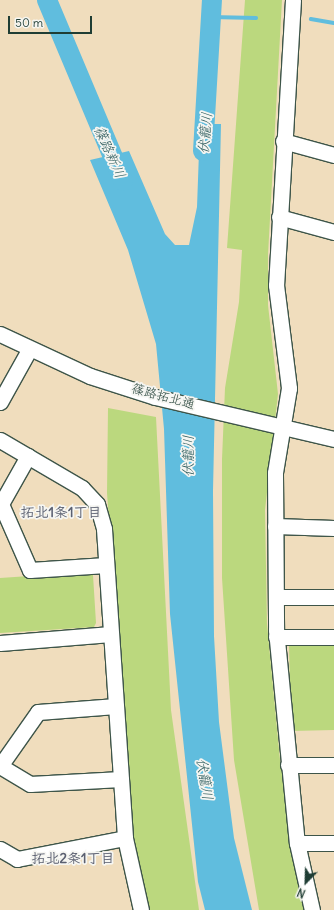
<!DOCTYPE html>
<html>
<head>
<meta charset="utf-8">
<style>
	body { margin:0 }
	#map { position:relative; width:334px; height:910px; overflow:hidden; background:#f0ddbd; font-family:Delius,"Klee One",sans-serif }
	div>[style] { position:absolute }
	[style*='--x'] { left:calc(var(--x)*1px); top:calc(var(--y)*1px); width:calc(var(--w)*1px); rotate:calc(var(--a)*1deg) }
	.green>* { inset:0; background:#bbd87e }
	.water>* { inset:0; background:#60bdde }
	.stream>* { height:3.5px; margin:-1.75px; padding:0 1.75px; transform-origin:1.75px; border-radius:1.75px; background:#60bdde }
	.river>* { height:20px; margin:-10px; padding:0 10px; transform-origin:10px; border-radius:10px; background:#60bdde }
	.roads { filter:drop-shadow(1px 0 #3e5549) drop-shadow(-1px 0 #3e5549) drop-shadow(0 1px #3e5549) drop-shadow(0 -1px #3e5549) }
	.minor>* { height:15px; margin:-7.5px; padding:0 7.5px; transform-origin:7.5px; border-radius:7.5px; background:#fff }
	span { translate:-50% -50%; white-space:nowrap; text-align:center; line-height:1.15; -webkit-text-stroke:3.5px #f6f6f2; paint-order:stroke }
	.street-label { font-size:13px; color:#1f3d34 }
	.water-label { font-size:14px; color:#2f5d5e; font-style:italic }
	.neighbourhood-label { font-size:14px; color:#5b6071; font-weight:700 }
	.north { position:absolute; left:286px; top:862px; width:40px; height:40px; -webkit-text-stroke:3px #f6f6f2; paint-order:stroke; rotate:203deg; font-size:11px; font-weight:700; line-height:16px; text-align:center; color:#1f3d34 }
	.north::after { content:''; display:block; margin:auto; width:14px; height:18px; background:#1f3d34; clip-path:polygon(50% 0,100% 100%,50% 72%,0 100%) }
	.scale { position:absolute; left:8px; top:16px; width:84px; height:18px; box-sizing:border-box; border:2px solid #1f3d34; border-top:0; padding-left:5px; font-size:12px; line-height:14px; white-space:nowrap; color:#1f3d34; -webkit-text-stroke:3px #f6f6f2; paint-order:stroke }
</style>
</head>
<body>
<div id="map">
	<div class="green">
		<i style="clip-path:polygon(245px 0,282px 0,268px 255px,268px 305px,278px 394px,265px 510px,267px 624px,280px 760px,304px 910px,259px 910px,234px 760px,222px 578px,222px 459px,225px 388px,239px 302px,242px 250px,227px 248px)"></i>
		<i style="clip-path:polygon(108px 408px,156px 417px,171px 710px,199px 910px,146px 910px,132px 835px,107px 493px)"></i>
		<i style="clip-path:polygon(88px 572px,93px 575px,96px 623px,94px 627px,0 633px,0 578px)"></i>
		<i style="clip-path:polygon(334px 643px,334px 730px,291px 731px,289px 644px)"></i>
	</div>
	<div class="water">
		<i style="clip-path:polygon(200px 124px,221px 124px,213px 491px,214px 636px,219px 722px,234px 838px,252px 910px,205px 910px,198px 882px,170px 614px,164px 429px,156px 344px,128px 250px,90px 160px,129px 151px,165px 234px,175px 245px,189px 245px,197px 207px)"></i>
	</div>
	<div class="stream">
		<i style="--x:211;--y:17;--w:45;--a:1.3"></i>
		<i style="--x:311;--y:19;--w:23;--a:10"></i>
	</div>
	<div class="river">
		<i style="--x:47;--y:0;--w:196;--a:67.2"></i>
		<i style="--x:203;--y:151;--w:151;--a:-86.6"></i>
	</div>
	<div class="roads">
		<div class="minor">
			<i style="--x:293;--y:0;--w:286;--a:93.4"></i>
			<i style="--x:276;--y:285;--w:104;--a:82.8"></i>
			<i style="--x:289;--y:388;--w:86;--a:99.4"></i>
			<i style="--x:275;--y:473;--w:157;--a:89.6"></i>
			<i style="--x:276;--y:630;--w:214;--a:84.4"></i>
			<i style="--x:297;--y:843;--w:37;--a:0"></i>
			<i style="--x:283;--y:141;--w:53;--a:15.4"></i>
			<i style="--x:279;--y:217;--w:57;--a:15.3"></i>
			<i style="--x:0;--y:334;--w:99;--a:25"></i>
			<i style="--x:90;--y:376;--w:68;--a:17.9"></i>
			<i style="--x:155;--y:397;--w:184;--a:13.2"></i>
			<i style="--x:0;--y:402;--w:60;--a:-60.9"></i>
			<i style="--x:0;--y:440;--w:95;--a:30.3"></i>
			<i style="--x:82;--y:488;--w:22;--a:47"></i>
			<i style="--x:97;--y:504;--w:26;--a:74"></i>
			<i style="--x:104;--y:529;--w:310;--a:86.1"></i>
			<i style="--x:125;--y:838;--w:74;--a:77.5"></i>
			<i style="--x:28;--y:456;--w:55;--a:119.4"></i>
			<i style="--x:1;--y:504;--w:72;--a:66.3"></i>
			<i style="--x:30;--y:570;--w:76;--a:-3.8"></i>
			<i style="--x:275;--y:526;--w:59;--a:1.9"></i>
			<i style="--x:276;--y:597;--w:58;--a:0"></i>
			<i style="--x:276;--y:637;--w:58;--a:0"></i>
			<i style="--x:0;--y:643;--w:111;--a:-4.6"></i>
			<i style="--x:288;--y:765;--w:46;--a:0"></i>
			<i style="--x:0;--y:766;--w:66;--a:-54.9"></i>
			<i style="--x:38;--y:712;--w:78;--a:-4.4"></i>
			<i style="--x:0;--y:766;--w:35;--a:31"></i>
			<i style="--x:30;--y:784;--w:91;--a:-3.1"></i>
			<i style="--x:297;--y:843;--w:69;--a:77.4"></i>
			<i style="--x:0;--y:849;--w:20;--a:30"></i>
			<i style="--x:17;--y:859;--w:110;--a:-11"></i>
		</div>
	</div>
	<div class="street-label">
		<span style="left:163px;top:397px;rotate:15deg">篠路拓北通</span>
	</div>
	<div class="water-label">
		<span style="left:205px;top:133px;rotate:-85deg">伏籠川</span>
		<span style="left:110px;top:152px;rotate:66deg">篠路新川</span>
		<span style="left:188px;top:456px;rotate:-90deg">伏籠川</span>
		<span style="left:205px;top:779px;rotate:81deg">伏籠川</span>
	</div>
	<div class="neighbourhood-label">
		<span style="left:61px;top:512px">拓北1条1丁目</span>
		<span style="left:73px;top:858px">拓北2条1丁目</span>
	</div>
	<div class="north">N</div>
	<div class="scale">50 m</div>
</div>
</body>
</html>
